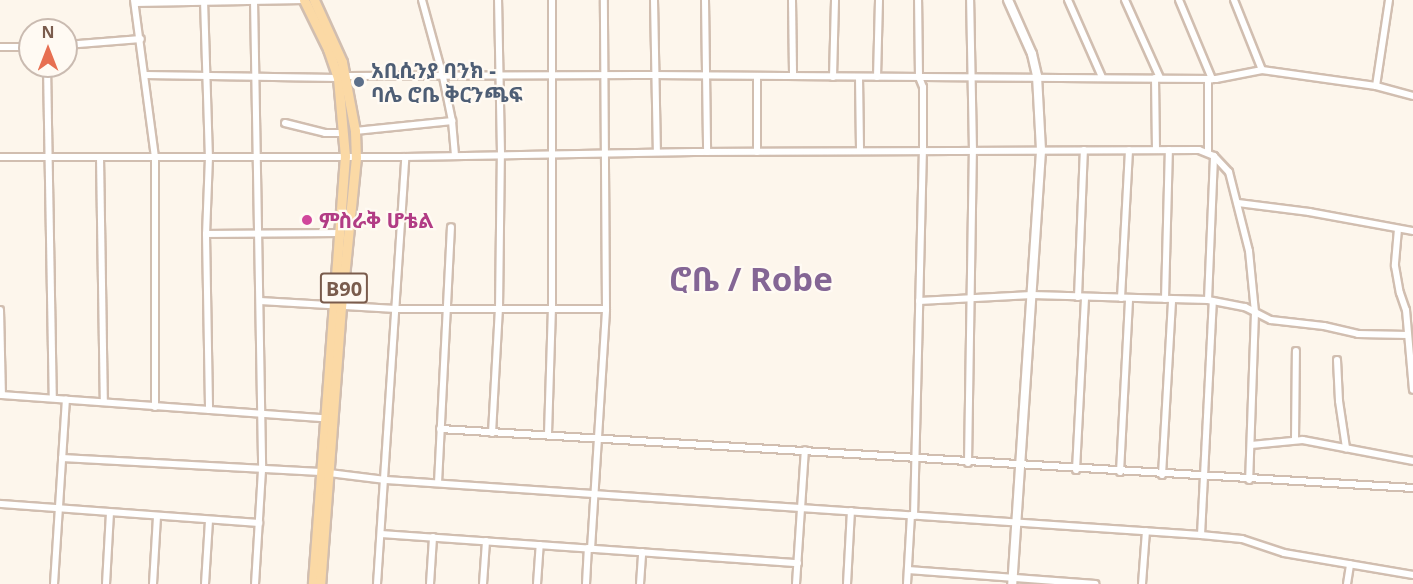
<!DOCTYPE html>
<html>
<head>
<meta charset="utf-8">
<style>
	body { margin:0 }
	#map { position:relative; width:1413px; height:584px; overflow:hidden; background:#fdf6ec; font-family:"Noto Sans","Noto Sans Ethiopic",sans-serif }
	div>[style] { position:absolute }
	[style*='--x'] { left:calc(var(--x)*1px); top:calc(var(--y)*1px); width:calc(var(--w)*1px); rotate:calc(var(--a)*1deg) }
	.roads { filter:drop-shadow(2px 0 #d1beb0) drop-shadow(-2px 0 #d1beb0) drop-shadow(0 2px #d1beb0) drop-shadow(0 -2px #d1beb0) }
	.minor>* { height:6px; margin:-3px; padding:0 3px; transform-origin:3px; border-radius:3px; background:#fff }
	.tertiary>* { height:8px; margin:-4px; padding:0 4px; transform-origin:4px; border-radius:4px; background:#fff }
	.primary>* { height:9px; margin:-4.5px; padding:0 4.5px; transform-origin:4.5px; border-radius:4.5px; background:#fbd9a5 }
	.dots>* { width:16px; height:16px; translate:-50% -50%; box-sizing:border-box; border:3px solid #fffaf3; border-radius:50% }
	span { translate:-50% -50%; white-space:nowrap; text-align:center; line-height:1.15; -webkit-text-stroke:4.5px #fffaf3; paint-order:stroke }
	.shield-label span { padding:2px 4px; background:#fffaf3; border:2px solid; border-radius:4px; -webkit-text-stroke-width:0 }
	.shield-label { font-size:20px; color:#7a5c4d; font-weight:700 }
	.service-label { font-size:21px; color:#4e5e75; font-weight:700 }
	.left { translate:0 -50%; text-align:left }
	.hotel-label { font-size:21px; color:#b23c85; font-weight:700 }
	.town-label { font-size:33px; color:#846695; font-weight:700 }
	.north { position:absolute; left:18px; top:18px; width:60px; height:60px; box-sizing:border-box; background:#fffaf3; border:2px solid #cabbb1; border-radius:50%; rotate:0deg; font-size:16px; font-weight:700; line-height:24px; text-align:center; color:#7a5c4d }
	.north::after { content:''; display:block; margin:auto; width:21px; height:27px; background:#e76f51; clip-path:polygon(50% 0,100% 100%,50% 72%,0 100%) }
</style>
</head>
<body>
<div id="map">
	<div class="roads">
		<div class="minor">
			<i style="--x:134;--y:0;--w:158;--a:82.4"></i>
			<i style="--x:155;--y:157;--w:250;--a:90"></i>
			<i style="--x:204;--y:0;--w:157;--a:88.2"></i>
			<i style="--x:209;--y:157;--w:77;--a:92.2"></i>
			<i style="--x:206;--y:234;--w:176;--a:89"></i>
			<i style="--x:254;--y:0;--w:470;--a:89"></i>
			<i style="--x:262;--y:470;--w:114;--a:93.5"></i>
			<i style="--x:422;--y:0;--w:80;--a:74.7"></i>
			<i style="--x:443;--y:77;--w:45;--a:78.4"></i>
			<i style="--x:452;--y:121;--w:34;--a:85"></i>
			<i style="--x:654;--y:0;--w:152;--a:88.9"></i>
			<i style="--x:705;--y:0;--w:152;--a:89.2"></i>
			<i style="--x:792;--y:0;--w:76;--a:89.2"></i>
			<i style="--x:1068;--y:0;--w:84;--a:66.2"></i>
			<i style="--x:1125;--y:0;--w:85;--a:65.8"></i>
			<i style="--x:1179;--y:0;--w:86;--a:67.3"></i>
			<i style="--x:1234;--y:0;--w:75;--a:68.2"></i>
			<i style="--x:135;--y:3;--w:169;--a:-1"></i>
			<i style="--x:66;--y:45;--w:75;--a:-4.6"></i>
			<i style="--x:0;--y:47;--w:30;--a:0"></i>
			<i style="--x:47;--y:66;--w:332;--a:89"></i>
			<i style="--x:145;--y:75;--w:193;--a:0.9"></i>
			<i style="--x:346;--y:76;--w:293;--a:-0.2"></i>
			<i style="--x:639;--y:75;--w:577;--a:0.4"></i>
			<i style="--x:1216;--y:79;--w:47;--a:-11.1"></i>
			<i style="--x:1262;--y:70;--w:115;--a:8"></i>
			<i style="--x:1376;--y:86;--w:38;--a:15"></i>
			<i style="--x:757;--y:76;--w:76;--a:90"></i>
			<i style="--x:833;--y:77;--w:77;--a:-88.5"></i>
			<i style="--x:859;--y:77;--w:74;--a:89.2"></i>
			<i style="--x:877;--y:77;--w:77;--a:-88.5"></i>
			<i style="--x:1155;--y:78;--w:72;--a:89.2"></i>
			<i style="--x:1376;--y:86;--w:87;--a:-81.4"></i>
			<i style="--x:285;--y:123;--w:41;--a:14"></i>
			<i style="--x:325;--y:133;--w:19;--a:0"></i>
			<i style="--x:355;--y:131;--w:98;--a:-5.9"></i>
			<i style="--x:1208;--y:153;--w:74;--a:-90"></i>
			<i style="--x:0;--y:157;--w:405;--a:0"></i>
			<i style="--x:405;--y:157;--w:289;--a:-1"></i>
			<i style="--x:694;--y:152;--w:505;--a:-0.23"></i>
			<i style="--x:1199;--y:150;--w:16;--a:22"></i>
			<i style="--x:1214;--y:156;--w:22;--a:47"></i>
			<i style="--x:1229;--y:172;--w:81;--a:75.8"></i>
			<i style="--x:1249;--y:251;--w:61;--a:84.4"></i>
			<i style="--x:1255;--y:312;--w:168;--a:92"></i>
			<i style="--x:100;--y:157;--w:244;--a:89.1"></i>
			<i style="--x:1238;--y:203;--w:72;--a:7.2"></i>
			<i style="--x:1309;--y:212;--w:106;--a:10.4"></i>
			<i style="--x:1398;--y:229;--w:37;--a:95"></i>
			<i style="--x:1395;--y:266;--w:27;--a:80"></i>
			<i style="--x:1400;--y:293;--w:18;--a:71"></i>
			<i style="--x:1406;--y:310;--w:80;--a:85"></i>
			<i style="--x:206;--y:234;--w:132;--a:-0.4"></i>
			<i style="--x:1078;--y:297;--w:147;--a:-87.7"></i>
			<i style="--x:1121;--y:298;--w:148;--a:-86.9"></i>
			<i style="--x:1165;--y:299;--w:149;--a:-88.5"></i>
			<i style="--x:1208;--y:300;--w:144;--a:-87.6"></i>
			<i style="--x:260;--y:301;--w:136;--a:3.4"></i>
			<i style="--x:396;--y:309;--w:210;--a:0"></i>
			<i style="--x:919;--y:301;--w:113;--a:-3"></i>
			<i style="--x:1032;--y:295;--w:176;--a:1.6"></i>
			<i style="--x:1208;--y:300;--w:38;--a:11"></i>
			<i style="--x:1245;--y:307;--w:29;--a:27"></i>
			<i style="--x:1271;--y:320;--w:53;--a:6.5"></i>
			<i style="--x:1324;--y:326;--w:35;--a:13"></i>
			<i style="--x:1358;--y:334;--w:50;--a:1.1"></i>
			<i style="--x:0;--y:310;--w:85;--a:88.7"></i>
			<i style="--x:1337;--y:360;--w:41;--a:87.2"></i>
			<i style="--x:1339;--y:401;--w:48;--a:81.5"></i>
			<i style="--x:0;--y:395;--w:325;--a:4.1"></i>
			<i style="--x:440;--y:429;--w:975;--a:3.47"></i>
			<i style="--x:492;--y:433;--w:124;--a:-86.8"></i>
			<i style="--x:499;--y:309;--w:155;--a:-89.3"></i>
			<i style="--x:501;--y:154;--w:154;--a:-91.1"></i>
			<i style="--x:548;--y:434;--w:126;--a:-88.2"></i>
			<i style="--x:552;--y:308;--w:308;--a:-90"></i>
			<i style="--x:1295;--y:440;--w:89;--a:-89.4"></i>
			<i style="--x:1251;--y:445;--w:52;--a:-5.5"></i>
			<i style="--x:1303;--y:440;--w:112;--a:10.8"></i>
			<i style="--x:62;--y:458;--w:259;--a:3.1"></i>
			<i style="--x:321;--y:472;--w:65;--a:7"></i>
			<i style="--x:386;--y:480;--w:817;--a:3.86"></i>
			<i style="--x:1201;--y:535;--w:41;--a:5.6"></i>
			<i style="--x:1242;--y:539;--w:44;--a:18.4"></i>
			<i style="--x:1284;--y:553;--w:131;--a:9.7"></i>
			<i style="--x:968;--y:463;--w:312;--a:-89.1"></i>
			<i style="--x:973;--y:151;--w:151;--a:-91.1"></i>
			<i style="--x:1076;--y:470;--w:173;--a:-87"></i>
			<i style="--x:1120;--y:472;--w:174;--a:-87"></i>
			<i style="--x:1162;--y:475;--w:176;--a:-86.7"></i>
			<i style="--x:438;--y:483;--w:256;--a:-87.1"></i>
			<i style="--x:0;--y:504;--w:260;--a:4.2"></i>
			<i style="--x:914;--y:516;--w:365;--a:-88.6"></i>
			<i style="--x:923;--y:151;--w:64;--a:-90"></i>
			<i style="--x:923;--y:87;--w:11;--a:-112"></i>
			<i style="--x:919;--y:77;--w:77;--a:-90.7"></i>
			<i style="--x:381;--y:534;--w:418;--a:4"></i>
			<i style="--x:1201;--y:535;--w:234;--a:-87.1"></i>
			<i style="--x:591;--y:549;--w:240;--a:-86.4"></i>
			<i style="--x:606;--y:309;--w:309;--a:-90.4"></i>
			<i style="--x:908;--y:570;--w:188;--a:4.3"></i>
			<i style="--x:54;--y:584;--w:185;--a:-86.3"></i>
			<i style="--x:106;--y:584;--w:71;--a:-86.8"></i>
			<i style="--x:153;--y:584;--w:67;--a:-86.6"></i>
			<i style="--x:205;--y:584;--w:63;--a:-86.4"></i>
			<i style="--x:377;--y:584;--w:428;--a:-86.2"></i>
			<i style="--x:430;--y:584;--w:47;--a:-86.3"></i>
			<i style="--x:483;--y:584;--w:43;--a:-86"></i>
			<i style="--x:537;--y:584;--w:39;--a:-86"></i>
			<i style="--x:586;--y:584;--w:36;--a:-87"></i>
			<i style="--x:640;--y:584;--w:32;--a:-86"></i>
			<i style="--x:796;--y:584;--w:134;--a:-86.2"></i>
			<i style="--x:847;--y:584;--w:73;--a:-86.9"></i>
			<i style="--x:907;--y:584;--w:69;--a:-86.7"></i>
			<i style="--x:1142;--y:584;--w:53;--a:-85.7"></i>
			<i style="--x:1347;--y:584;--w:20;--a:-81"></i>
		</div>
		<div class="tertiary">
			<i style="--x:1008;--y:0;--w:59;--a:66"></i>
			<i style="--x:1032;--y:54;--w:23;--a:77"></i>
			<i style="--x:1037;--y:76;--w:75;--a:86.9"></i>
			<i style="--x:1041;--y:151;--w:434;--a:93.8"></i>
		</div>
		<div class="primary">
			<i style="--x:304;--y:0;--w:55;--a:63.9"></i>
			<i style="--x:328;--y:49;--w:31;--a:71"></i>
			<i style="--x:338;--y:78;--w:78;--a:84.9"></i>
			<i style="--x:345;--y:156;--w:429;--a:94.3"></i>
			<i style="--x:314;--y:0;--w:68;--a:65.7"></i>
			<i style="--x:342;--y:62;--w:70;--a:79.3"></i>
			<i style="--x:355;--y:131;--w:26;--a:88"></i>
			<i style="--x:356;--y:157;--w:151;--a:95.7"></i>
			<i style="--x:341;--y:307;--w:278;--a:94.3"></i>
		</div>
	</div>
	<div class="dots">
		<i style="left:359px;top:82px;background:#5c6f8a"></i>
		<i style="left:307px;top:220px;background:#d1479c"></i>
	</div>
	<div class="shield-label">
		<span style="left:344px;top:288px">B90</span>
	</div>
	<div class="service-label">
		<span class="left" style="left:371px;top:82px">አቢሲንያ ባንክ -<br>ባሌ ሮቤ ቅርንጫፍ</span>
	</div>
	<div class="hotel-label">
		<span class="left" style="left:319px;top:220px">ምስራቅ ሆቴል</span>
	</div>
	<div class="town-label">
		<span style="left:751px;top:279px">ሮቤ / Robe</span>
	</div>
	<div class="north">N</div>
</div>
</body>
</html>
